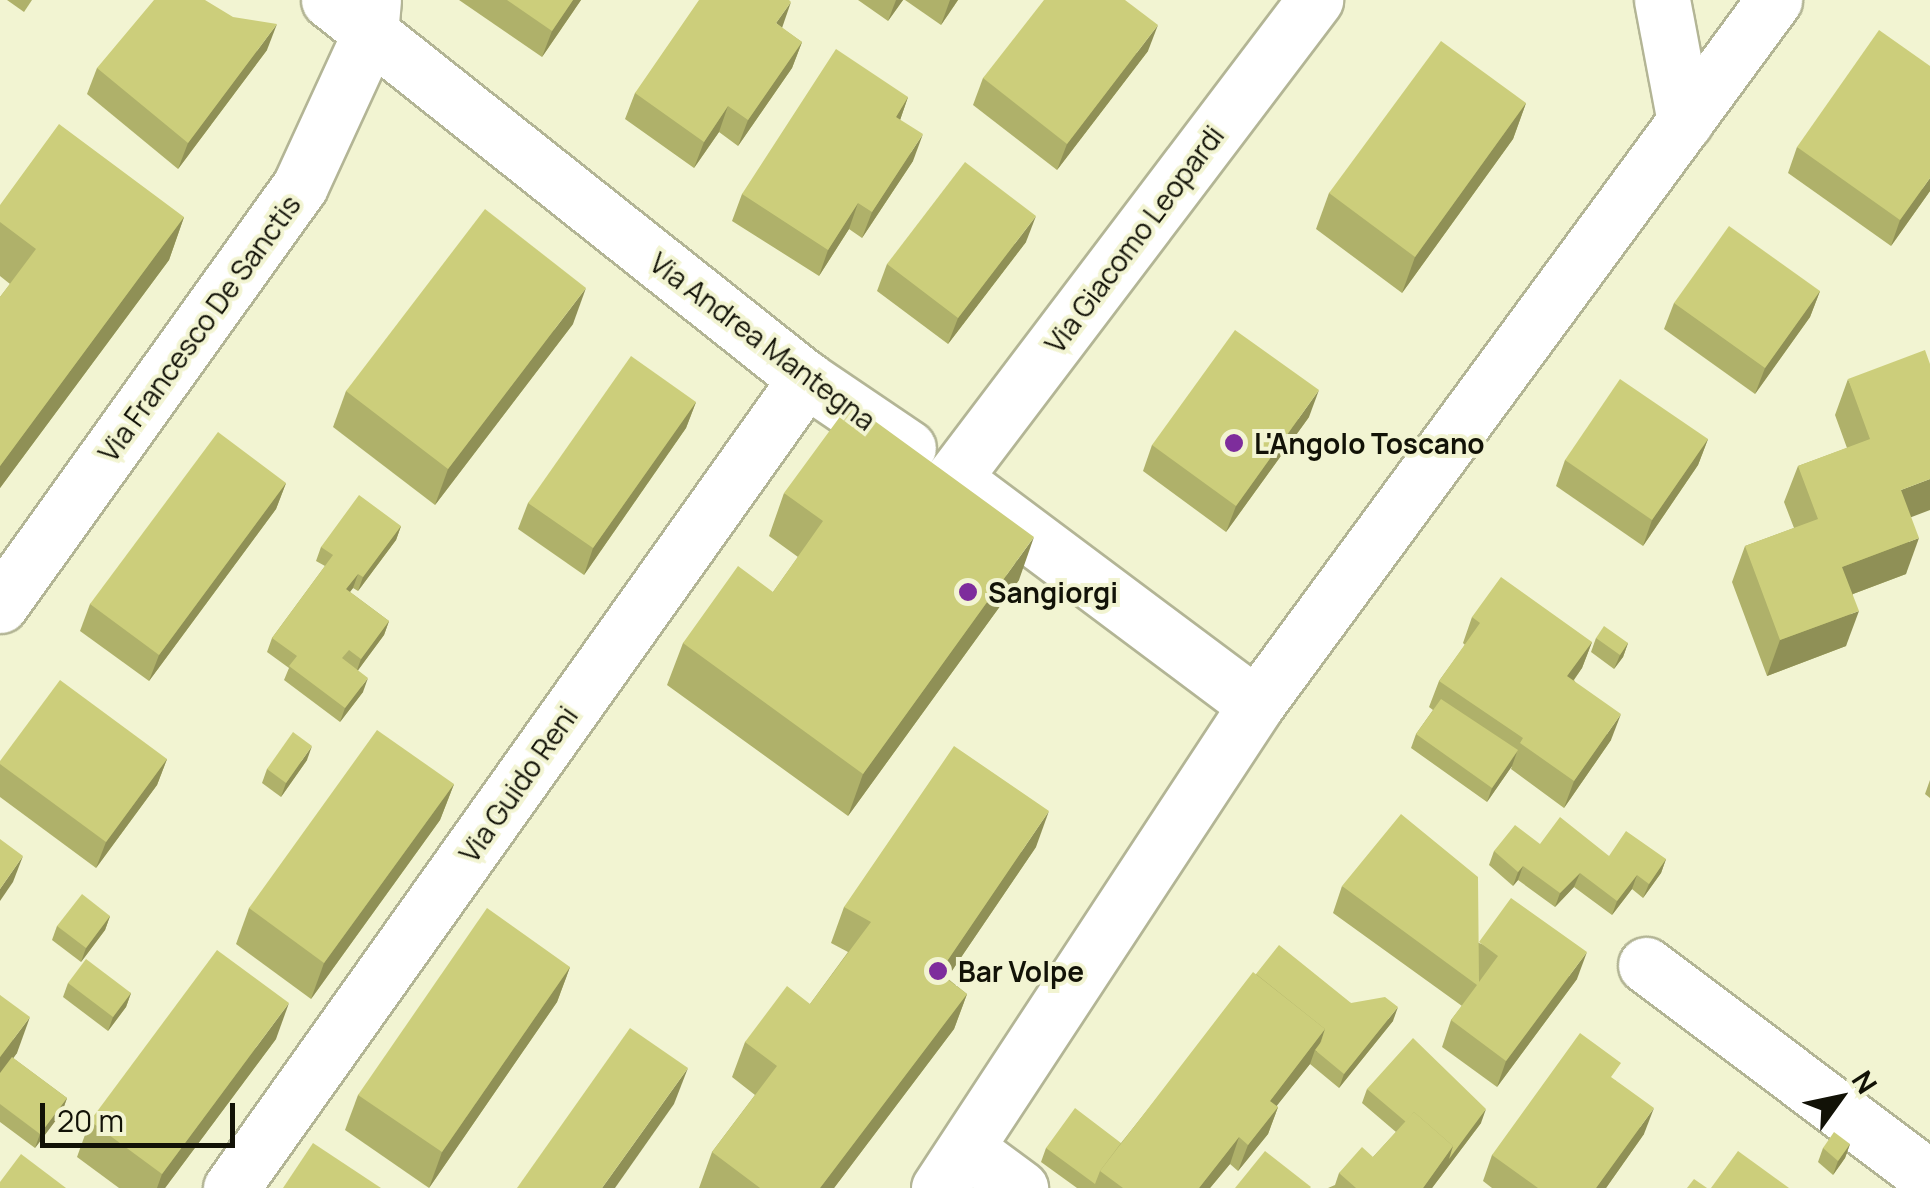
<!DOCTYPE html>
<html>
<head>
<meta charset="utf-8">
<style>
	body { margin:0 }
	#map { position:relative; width:1930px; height:1188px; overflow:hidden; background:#f2f4d2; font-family:Manrope,sans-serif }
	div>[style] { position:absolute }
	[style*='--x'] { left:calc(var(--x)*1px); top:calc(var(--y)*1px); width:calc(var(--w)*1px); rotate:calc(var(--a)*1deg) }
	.roads { filter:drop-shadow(2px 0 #b3b595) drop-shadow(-2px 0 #b3b595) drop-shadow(0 2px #b3b595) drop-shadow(0 -2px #b3b595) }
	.street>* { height:55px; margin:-27.5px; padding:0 27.5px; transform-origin:27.5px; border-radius:27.5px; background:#fff }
	.secondary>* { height:55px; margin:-27.5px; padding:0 27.5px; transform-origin:27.5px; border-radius:27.5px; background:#fff }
	.wall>* { inset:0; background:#afb16a }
	.shaded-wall>* { inset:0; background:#8f9056 }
	.building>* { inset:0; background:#ccce7b }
	.dots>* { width:28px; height:28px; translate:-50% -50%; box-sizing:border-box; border:5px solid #f2f4d2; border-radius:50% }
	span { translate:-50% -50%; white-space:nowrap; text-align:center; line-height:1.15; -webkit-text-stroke:8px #f2f4d2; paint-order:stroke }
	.street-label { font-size:28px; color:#121207 }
	.poi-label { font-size:28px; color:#121207; font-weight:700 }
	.left { translate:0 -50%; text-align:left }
	.north { position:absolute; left:1790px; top:1048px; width:100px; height:100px; -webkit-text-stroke:8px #f2f4d2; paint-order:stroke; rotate:57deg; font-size:28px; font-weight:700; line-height:40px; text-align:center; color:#121207 }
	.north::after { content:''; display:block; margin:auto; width:35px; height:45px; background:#121207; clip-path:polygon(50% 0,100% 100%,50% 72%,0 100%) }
	.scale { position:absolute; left:40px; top:1103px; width:195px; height:45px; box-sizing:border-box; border:5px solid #121207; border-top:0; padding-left:12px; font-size:30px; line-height:35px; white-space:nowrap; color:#121207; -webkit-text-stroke:8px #f2f4d2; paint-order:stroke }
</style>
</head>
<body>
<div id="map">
	<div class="roads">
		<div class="street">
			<i style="--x:329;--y:0;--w:609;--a:38.47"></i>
			<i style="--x:806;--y:379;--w:123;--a:34.1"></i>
			<i style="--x:1662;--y:0;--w:124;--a:79.3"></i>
			<i style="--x:953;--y:478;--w:600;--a:-52.86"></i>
			<i style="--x:974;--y:494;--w:352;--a:36.8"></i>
			<i style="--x:0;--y:605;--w:515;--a:-54.4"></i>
			<i style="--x:300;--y:186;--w:167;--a:-65.3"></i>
			<i style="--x:370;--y:34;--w:34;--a:-85"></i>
			<i style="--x:1646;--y:965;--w:355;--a:36.9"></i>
			<i style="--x:967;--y:1149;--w:66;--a:36.3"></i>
			<i style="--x:231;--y:1188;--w:993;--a:-54.6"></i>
		</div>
		<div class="secondary">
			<i style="--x:939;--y:1188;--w:578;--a:-56.72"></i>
			<i style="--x:1256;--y:705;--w:875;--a:-53.69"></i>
		</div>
	</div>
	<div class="wall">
		<i style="clip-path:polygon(7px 0,32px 0,24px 12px)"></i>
		<i style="clip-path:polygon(459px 0,581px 0,542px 57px)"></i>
		<i style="clip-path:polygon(858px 0,903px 0,888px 21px)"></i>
		<i style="clip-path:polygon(905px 0,958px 0,941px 25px)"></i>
		<i style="clip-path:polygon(782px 28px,802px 42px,792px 68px,738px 146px,719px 132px,694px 168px,625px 119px,635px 93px)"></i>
		<i style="clip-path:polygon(267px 50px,178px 169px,87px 94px,97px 68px)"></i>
		<i style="clip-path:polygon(1148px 51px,1057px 170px,973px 105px,983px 78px)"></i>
		<i style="clip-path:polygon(908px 97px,900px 120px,913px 161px,862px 238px,849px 229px,819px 276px,732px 221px,742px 194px)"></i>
		<i style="clip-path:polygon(1526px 103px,1513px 139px,1402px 293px,1316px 229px,1329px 193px)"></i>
		<i style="clip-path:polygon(1797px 147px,1930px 191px,1891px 246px,1788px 173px)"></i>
		<i style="clip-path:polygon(0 205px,184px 217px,169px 260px,0 488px,0 297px,10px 284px,0 276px)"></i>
		<i style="clip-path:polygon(1026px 242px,948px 344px,877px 291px,887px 264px)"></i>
		<i style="clip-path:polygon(1820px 291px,1810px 317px,1755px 394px,1664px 329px,1674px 303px)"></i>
		<i style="clip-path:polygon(573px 324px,435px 505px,333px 427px,346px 391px)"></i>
		<i style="clip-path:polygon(1848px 379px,1911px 517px,1906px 574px,1853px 594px,1846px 646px,1767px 676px,1732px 582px,1745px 546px,1794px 528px,1784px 502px,1798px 466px,1847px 448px,1835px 415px)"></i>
		<i style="clip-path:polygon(696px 402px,686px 428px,584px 575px,518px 529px,528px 503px)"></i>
		<i style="clip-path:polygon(1309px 417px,1226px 532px,1143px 471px,1152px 445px)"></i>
		<i style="clip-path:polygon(1708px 439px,1698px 465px,1643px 546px,1556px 486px,1565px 460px)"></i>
		<i style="clip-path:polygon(286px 483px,276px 509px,149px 681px,80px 631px,90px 604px)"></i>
		<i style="clip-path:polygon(784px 493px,1019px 580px,848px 816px,667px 685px,683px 643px,773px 592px,798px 557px,769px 536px)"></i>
		<i style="clip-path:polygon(401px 526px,396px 540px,358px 591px,353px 588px,350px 592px,389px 621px,384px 635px,358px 670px,363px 692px,340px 722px,284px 680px,289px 668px,267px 652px,272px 638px,325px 566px,316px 561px,321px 547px)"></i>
		<i style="clip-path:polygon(1472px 617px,1592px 642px,1582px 668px,1574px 680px,1611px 740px,1564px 808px,1511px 769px,1512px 766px,1487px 802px,1411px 748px,1416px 734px,1433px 710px,1429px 707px,1439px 681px,1465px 645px,1463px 643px)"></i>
		<i style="clip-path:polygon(1596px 638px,1628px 643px,1623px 657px,1614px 669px,1591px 652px)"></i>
		<i style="clip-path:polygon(167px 759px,157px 785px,96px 868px,0 797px,0 761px)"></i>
		<i style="clip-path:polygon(307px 760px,281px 797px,262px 783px,267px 769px)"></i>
		<i style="clip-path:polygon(1930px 780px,1930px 798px,1925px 794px)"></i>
		<i style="clip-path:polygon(454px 784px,440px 820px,311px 999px,236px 944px,249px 908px)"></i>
		<i style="clip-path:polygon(1540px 844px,1609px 856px,1666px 859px,1661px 873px,1643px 898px,1632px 889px,1612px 915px,1574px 887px,1555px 907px,1518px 880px,1513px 886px,1489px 865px,1494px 851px)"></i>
		<i style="clip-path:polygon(1036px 847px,947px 978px,967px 994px,954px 1029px,834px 1188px,699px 1188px,712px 1152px,755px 1095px,732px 1077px,745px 1042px,810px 1004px,848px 952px,831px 943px,844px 907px)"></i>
		<i style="clip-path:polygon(1342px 886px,1479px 943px,1577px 979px,1497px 1087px,1442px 1047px,1451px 1020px,1462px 1006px,1333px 913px)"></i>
		<i style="clip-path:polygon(110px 916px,105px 930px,81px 962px,52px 940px,57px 926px)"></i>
		<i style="clip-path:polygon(570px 967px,557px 1002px,429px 1188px,345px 1130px,358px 1095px)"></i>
		<i style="clip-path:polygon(1256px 974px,1351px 1003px,1393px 1021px,1339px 1088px,1310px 1064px,1276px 1106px,1278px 1107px,1268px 1134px,1238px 1171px,1230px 1164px,1210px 1188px,1077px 1188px,1041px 1162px,1046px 1148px,1121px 1143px)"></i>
		<i style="clip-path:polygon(68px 983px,131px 993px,126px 1007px,108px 1031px,63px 997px)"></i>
		<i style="clip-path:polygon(0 995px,17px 1053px,13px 1058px,67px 1098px,62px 1112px,35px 1148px,0 1122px)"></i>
		<i style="clip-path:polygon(276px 1039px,165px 1188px,119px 1188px,77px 1157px,90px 1121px)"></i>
		<i style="clip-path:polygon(1615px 1080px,1644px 1134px,1606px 1188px,1492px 1188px,1483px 1181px,1492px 1155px)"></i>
		<i style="clip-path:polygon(1367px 1089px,1481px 1123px,1432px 1188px,1328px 1188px,1335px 1185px,1339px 1173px,1373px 1157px,1396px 1132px,1362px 1103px)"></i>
		<i style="clip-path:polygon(1850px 1144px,1845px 1158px,1833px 1175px,1818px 1162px,1823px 1148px)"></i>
	</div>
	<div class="shaded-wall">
		<i style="clip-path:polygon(573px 0,581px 0,542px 57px,552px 31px)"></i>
		<i style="clip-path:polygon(896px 0,903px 0,888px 21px)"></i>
		<i style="clip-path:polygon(950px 0,958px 0,941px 25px)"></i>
		<i style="clip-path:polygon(791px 2px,782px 28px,776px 23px)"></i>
		<i style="clip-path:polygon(277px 24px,267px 50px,178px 169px,188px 143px)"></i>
		<i style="clip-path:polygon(1158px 25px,1148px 51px,1057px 170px,1067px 144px)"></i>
		<i style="clip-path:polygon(802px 42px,792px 68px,738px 146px,748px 120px)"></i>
		<i style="clip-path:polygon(908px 97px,899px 123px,896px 117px)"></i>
		<i style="clip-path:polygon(1526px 103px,1513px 139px,1402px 293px,1415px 257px)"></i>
		<i style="clip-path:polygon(728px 106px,719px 132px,694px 168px,704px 142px)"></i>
		<i style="clip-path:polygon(923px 134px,913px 161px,862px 238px,872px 212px)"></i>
		<i style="clip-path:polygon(1930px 178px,1930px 191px,1891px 246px,1900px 220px)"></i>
		<i style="clip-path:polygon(858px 203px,849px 229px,819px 276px,828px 250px)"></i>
		<i style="clip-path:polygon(1036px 216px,1026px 242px,948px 344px,958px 318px)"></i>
		<i style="clip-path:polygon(184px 217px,169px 260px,0 488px,0 466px)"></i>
		<i style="clip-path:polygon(586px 288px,573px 324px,435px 505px,448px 469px)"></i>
		<i style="clip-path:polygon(1820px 291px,1810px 317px,1755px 394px,1765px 368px)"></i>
		<i style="clip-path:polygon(1319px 390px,1309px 417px,1226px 532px,1236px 506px)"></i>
		<i style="clip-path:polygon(696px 402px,686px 428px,584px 575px,593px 548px)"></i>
		<i style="clip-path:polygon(1708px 439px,1698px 465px,1643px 546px,1652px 520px)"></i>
		<i style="clip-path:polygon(1930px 479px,1930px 510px,1888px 526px,1901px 490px)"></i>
		<i style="clip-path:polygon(286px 483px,276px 509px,149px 681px,159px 655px)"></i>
		<i style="clip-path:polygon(401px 526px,396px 540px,358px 591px,363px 577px)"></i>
		<i style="clip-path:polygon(1034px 537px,1019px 580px,848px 816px,863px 774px)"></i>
		<i style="clip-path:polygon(1919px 538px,1906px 574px,1829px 603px,1842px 567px)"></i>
		<i style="clip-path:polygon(358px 574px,353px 588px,341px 603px,346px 589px)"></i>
		<i style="clip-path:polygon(1859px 611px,1846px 646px,1767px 676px,1780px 640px)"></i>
		<i style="clip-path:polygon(389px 621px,384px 635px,356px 673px,361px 659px)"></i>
		<i style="clip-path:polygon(1592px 642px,1582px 668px,1558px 702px,1567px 676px)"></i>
		<i style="clip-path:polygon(1628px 643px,1623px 657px,1614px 669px,1620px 655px)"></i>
		<i style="clip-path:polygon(368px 678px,363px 692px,340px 722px,345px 708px)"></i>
		<i style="clip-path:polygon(1621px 714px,1611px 740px,1564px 808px,1574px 781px)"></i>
		<i style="clip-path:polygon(312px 746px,307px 760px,281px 797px,286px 783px)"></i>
		<i style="clip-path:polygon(1517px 752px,1512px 766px,1487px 802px,1492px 788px)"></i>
		<i style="clip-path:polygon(167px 759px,157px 785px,96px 868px,106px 842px)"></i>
		<i style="clip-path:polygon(454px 784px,440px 820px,311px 999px,324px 963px)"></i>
		<i style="clip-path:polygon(1049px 811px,1036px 847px,926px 1009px,939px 973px)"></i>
		<i style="clip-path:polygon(23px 856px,13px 882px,0 901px,0 889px)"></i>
		<i style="clip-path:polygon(1666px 859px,1661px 873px,1643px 898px,1649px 884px)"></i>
		<i style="clip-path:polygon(1523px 866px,1518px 880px,1513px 886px,1518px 872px)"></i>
		<i style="clip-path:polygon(1580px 873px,1574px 887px,1555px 907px,1560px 893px)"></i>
		<i style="clip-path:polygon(1637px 875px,1632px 889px,1612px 915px,1617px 901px)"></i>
		<i style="clip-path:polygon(110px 916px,105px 930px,81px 962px,86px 948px)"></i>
		<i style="clip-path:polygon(1587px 952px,1577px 979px,1497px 1087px,1506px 1061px)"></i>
		<i style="clip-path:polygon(570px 967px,557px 1002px,429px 1188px,442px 1152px)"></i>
		<i style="clip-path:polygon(131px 993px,126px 1007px,108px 1031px,113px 1017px)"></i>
		<i style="clip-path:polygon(967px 994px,954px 1029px,834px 1188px,820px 1188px)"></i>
		<i style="clip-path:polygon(289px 1003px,276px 1039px,165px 1188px,157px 1188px,162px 1174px)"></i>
		<i style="clip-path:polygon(1398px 1007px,1393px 1021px,1339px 1088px,1344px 1074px)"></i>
		<i style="clip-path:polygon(30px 1017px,17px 1053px,0 1076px,0 1057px)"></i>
		<i style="clip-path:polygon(1325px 1029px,1317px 1052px,1315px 1050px,1310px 1064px,1260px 1127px,1270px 1101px)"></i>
		<i style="clip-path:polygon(688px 1068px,674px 1104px,615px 1188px,602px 1188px)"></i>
		<i style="clip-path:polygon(67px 1098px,62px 1112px,35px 1148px,40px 1134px)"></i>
		<i style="clip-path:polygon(1278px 1107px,1268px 1134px,1238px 1171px,1248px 1145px)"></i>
		<i style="clip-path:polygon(1654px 1108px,1644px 1134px,1606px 1188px,1596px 1188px)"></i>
		<i style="clip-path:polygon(1486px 1109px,1481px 1123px,1432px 1188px,1423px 1188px,1453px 1146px)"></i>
		<i style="clip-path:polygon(1239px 1137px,1230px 1164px,1210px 1188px,1199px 1188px)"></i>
		<i style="clip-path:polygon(1850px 1144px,1845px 1158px,1833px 1175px,1838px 1161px)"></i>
	</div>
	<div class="building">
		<i style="clip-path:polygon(154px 0,205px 0,233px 17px,277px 24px,188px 143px,97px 68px)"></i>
		<i style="clip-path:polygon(507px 0,573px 0,552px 31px)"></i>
		<i style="clip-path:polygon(699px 0,789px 0,791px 2px,776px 23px,802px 42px,748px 120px,728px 106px,704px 142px,635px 93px)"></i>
		<i style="clip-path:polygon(1044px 0,1125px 0,1158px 25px,1067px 144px,983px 78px)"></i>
		<i style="clip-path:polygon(1879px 30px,1930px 66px,1930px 178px,1900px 220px,1797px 147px)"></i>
		<i style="clip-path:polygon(1441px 41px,1526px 103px,1415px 257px,1329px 193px)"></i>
		<i style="clip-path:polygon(836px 49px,908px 97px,896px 117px,923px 134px,872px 212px,858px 203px,828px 250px,742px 194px)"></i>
		<i style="clip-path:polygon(59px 124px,184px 217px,0 466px,0 297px,36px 249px,0 222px,0 205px)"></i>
		<i style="clip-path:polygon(965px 162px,1036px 216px,958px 318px,887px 264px)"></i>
		<i style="clip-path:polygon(485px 209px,586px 288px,448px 469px,346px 391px)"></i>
		<i style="clip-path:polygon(1729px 226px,1820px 291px,1765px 368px,1674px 303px)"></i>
		<i style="clip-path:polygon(1235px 330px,1319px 390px,1236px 506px,1152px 445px)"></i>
		<i style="clip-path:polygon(1925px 350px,1930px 364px,1930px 479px,1901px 490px,1919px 538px,1842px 567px,1859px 611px,1780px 640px,1745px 546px,1818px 519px,1798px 466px,1870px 439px,1848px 379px)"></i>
		<i style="clip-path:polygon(631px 356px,696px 402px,593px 548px,528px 503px)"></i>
		<i style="clip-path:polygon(1620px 379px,1708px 439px,1652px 520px,1565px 460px)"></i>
		<i style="clip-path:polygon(850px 403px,1034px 537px,863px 774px,683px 643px,738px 566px,773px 592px,823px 521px,784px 493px)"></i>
		<i style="clip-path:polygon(218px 432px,286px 483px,159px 655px,90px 604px)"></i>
		<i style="clip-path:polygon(359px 495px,401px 526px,363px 577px,358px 574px,346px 589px,389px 621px,361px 659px,349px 650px,342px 658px,368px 678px,345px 708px,289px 666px,297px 656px,272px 638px,333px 555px,321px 547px)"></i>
		<i style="clip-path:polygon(1501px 577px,1592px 642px,1567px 676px,1621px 714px,1574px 781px,1520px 743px,1523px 738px,1439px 681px,1480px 623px,1472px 617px)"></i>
		<i style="clip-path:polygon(1604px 626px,1628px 643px,1620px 655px,1596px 638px)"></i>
		<i style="clip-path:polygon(60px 680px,167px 759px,106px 842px,0 764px,0 761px)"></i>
		<i style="clip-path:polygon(1441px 699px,1518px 750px,1492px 788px,1416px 734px)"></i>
		<i style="clip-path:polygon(377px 730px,454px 784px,324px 963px,249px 908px)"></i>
		<i style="clip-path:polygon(293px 732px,312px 746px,286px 783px,267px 769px)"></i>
		<i style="clip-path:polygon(954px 746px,1049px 811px,939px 973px,967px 994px,820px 1188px,760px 1188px,712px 1152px,777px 1066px,745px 1042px,787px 986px,810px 1004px,871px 922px,844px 907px)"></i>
		<i style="clip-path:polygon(1401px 814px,1478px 877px,1479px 982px,1498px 956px,1479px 942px,1511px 898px,1587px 952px,1506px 1061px,1451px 1020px,1477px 985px,1342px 886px)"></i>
		<i style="clip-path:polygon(1560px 817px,1609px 856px,1626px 831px,1666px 859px,1649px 884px,1637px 875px,1617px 901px,1580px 873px,1560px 893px,1523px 866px,1518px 872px,1494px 851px,1515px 825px,1540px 844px)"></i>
		<i style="clip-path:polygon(0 839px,23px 856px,0 889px)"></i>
		<i style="clip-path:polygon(82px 894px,110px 916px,86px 948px,57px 926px)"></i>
		<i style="clip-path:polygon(487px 908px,570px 967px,442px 1152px,358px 1095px)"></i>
		<i style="clip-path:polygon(1279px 945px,1351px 1003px,1385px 997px,1398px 1007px,1344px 1074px,1315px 1050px,1321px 1042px,1325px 1029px,1256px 974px)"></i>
		<i style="clip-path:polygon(217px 950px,289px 1003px,162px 1174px,90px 1121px)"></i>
		<i style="clip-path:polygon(86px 959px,131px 993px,113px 1017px,68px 983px)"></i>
		<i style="clip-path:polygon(1253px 972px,1325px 1029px,1270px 1101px,1278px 1107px,1248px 1145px,1239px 1137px,1199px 1188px,1123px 1188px,1100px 1171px)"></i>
		<i style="clip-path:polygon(0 995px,30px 1017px,0 1057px)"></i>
		<i style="clip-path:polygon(630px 1028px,688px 1068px,602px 1188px,517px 1188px)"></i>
		<i style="clip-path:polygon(1580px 1033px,1621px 1063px,1611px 1077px,1654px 1108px,1596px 1188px,1538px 1188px,1492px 1155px)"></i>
		<i style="clip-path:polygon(1413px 1038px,1486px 1109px,1449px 1159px,1453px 1146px,1414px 1112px,1406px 1122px,1367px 1089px)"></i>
		<i style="clip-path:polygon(12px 1057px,67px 1098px,40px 1134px,0 1104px,0 1073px)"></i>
		<i style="clip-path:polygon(1075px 1108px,1121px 1143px,1100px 1171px,1095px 1184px,1046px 1148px)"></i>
		<i style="clip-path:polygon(1414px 1112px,1453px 1146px,1423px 1188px,1356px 1188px,1339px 1173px,1362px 1147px,1373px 1157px)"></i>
		<i style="clip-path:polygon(1834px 1132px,1850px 1144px,1838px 1161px,1823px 1148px)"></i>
		<i style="clip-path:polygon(313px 1143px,381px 1188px,283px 1188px)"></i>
		<i style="clip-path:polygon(1265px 1151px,1311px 1187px,1310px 1188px,1235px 1188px)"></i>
		<i style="clip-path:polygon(1738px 1151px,1789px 1188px,1711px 1188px)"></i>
		<i style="clip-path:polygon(21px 1154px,66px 1188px,0 1188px,0 1182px)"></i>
		<i style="clip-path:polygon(1694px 1179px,1707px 1188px,1687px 1188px)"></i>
	</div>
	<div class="dots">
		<i style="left:1234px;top:443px;background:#7e2d9c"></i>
		<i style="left:968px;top:592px;background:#7e2d9c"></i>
		<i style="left:938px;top:971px;background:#7e2d9c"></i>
	</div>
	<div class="street-label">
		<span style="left:1134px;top:239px;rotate:-53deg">Via Giacomo Leopardi</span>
		<span style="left:199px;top:328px;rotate:-54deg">Via Francesco De Sanctis</span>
		<span style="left:763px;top:341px;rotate:37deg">Via Andrea Mantegna</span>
		<span style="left:518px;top:784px;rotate:-55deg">Via Guido Reni</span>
	</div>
	<div class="poi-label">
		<span class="left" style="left:1254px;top:443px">L'Angolo Toscano</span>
		<span class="left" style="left:988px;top:592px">Sangiorgi</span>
		<span class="left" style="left:958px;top:971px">Bar Volpe</span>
	</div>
	<div class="north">N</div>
	<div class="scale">20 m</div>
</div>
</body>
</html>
